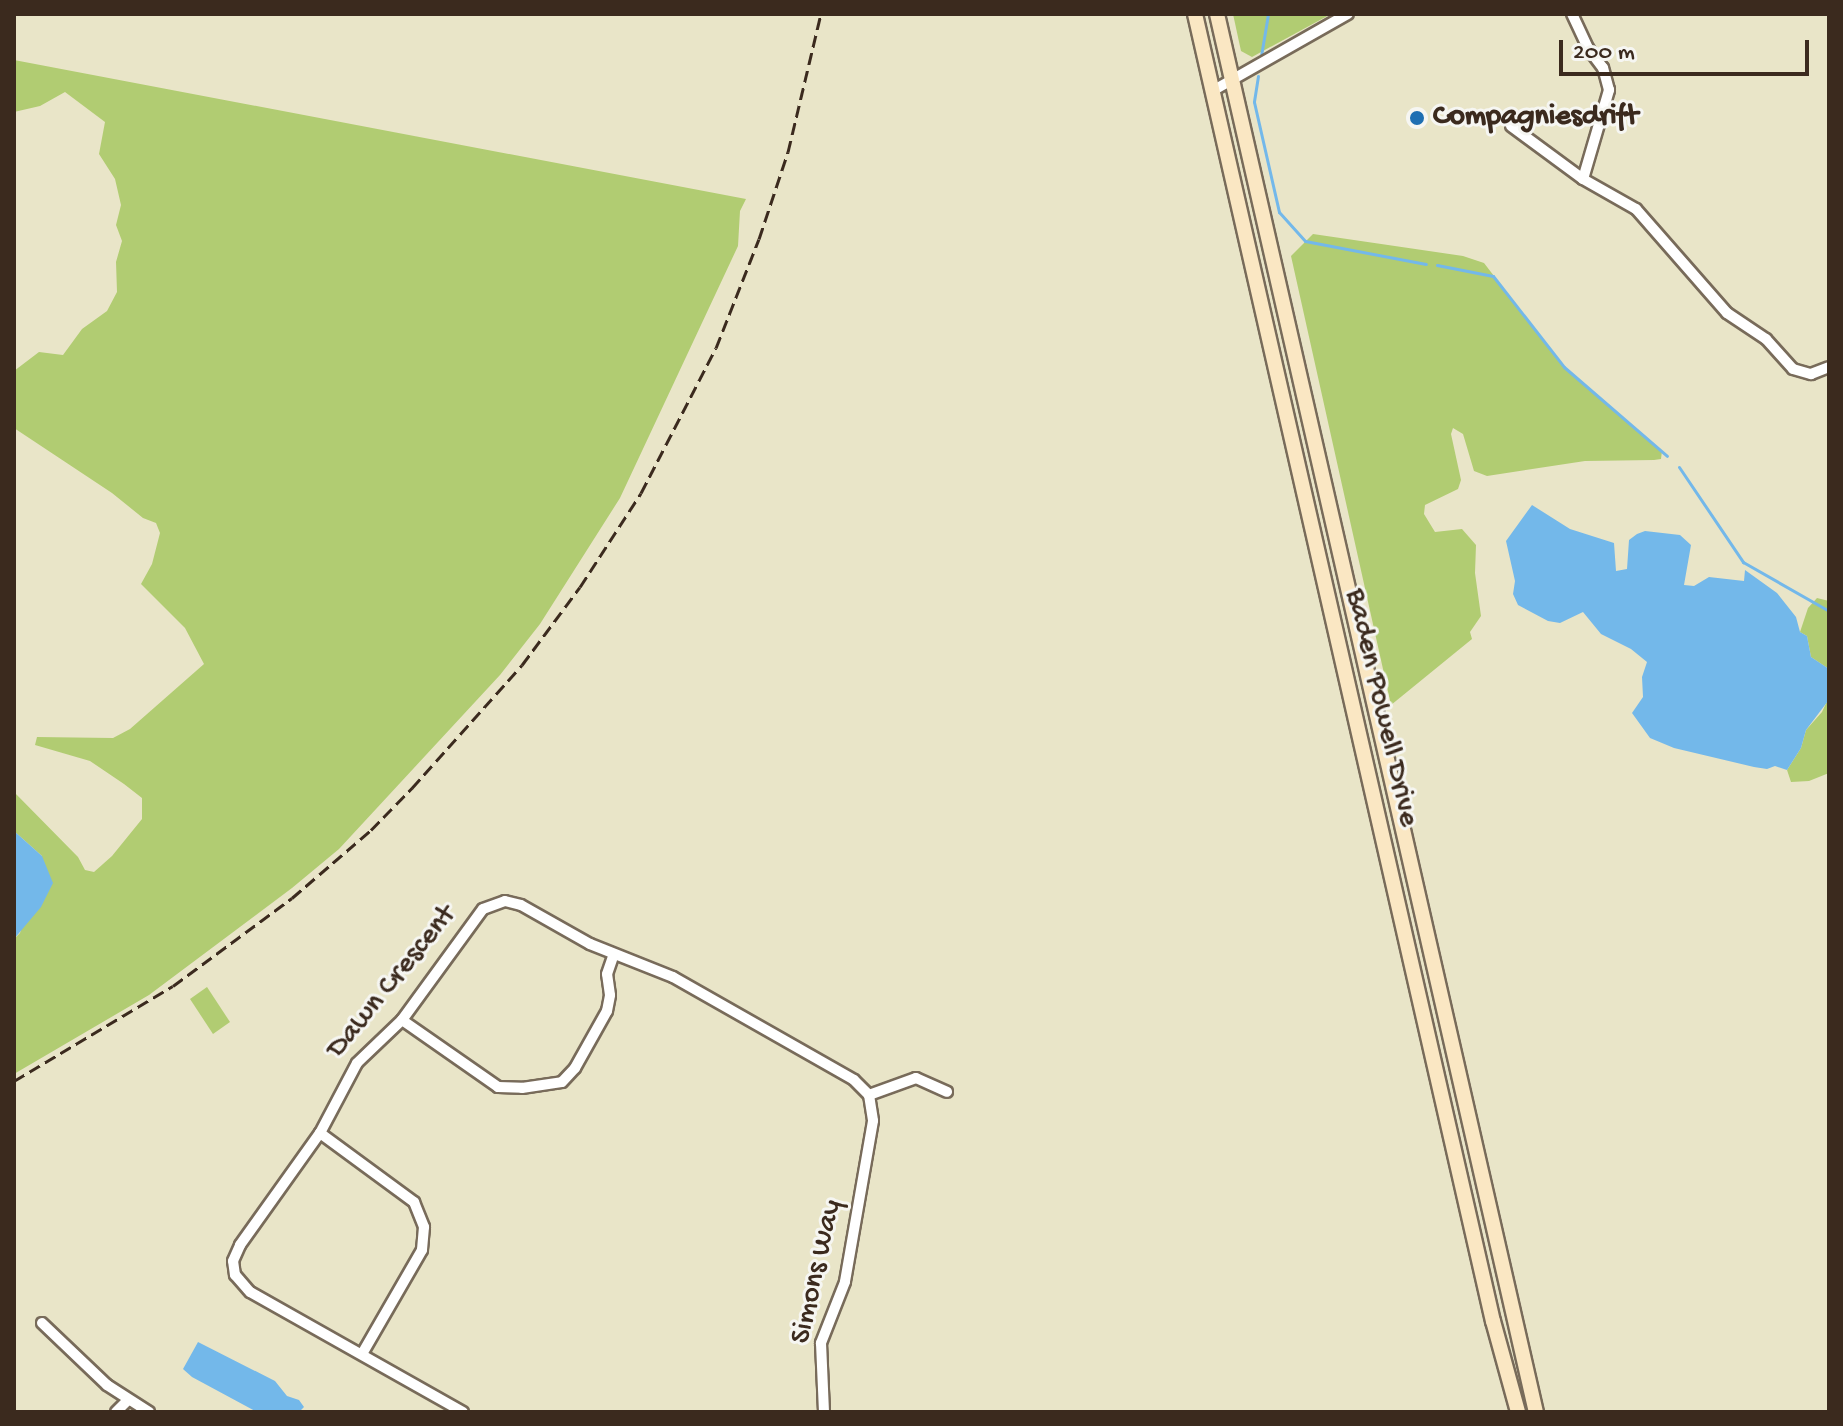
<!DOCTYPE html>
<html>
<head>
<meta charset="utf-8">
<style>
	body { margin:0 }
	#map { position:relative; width:1843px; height:1426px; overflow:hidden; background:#e9e5c8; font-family:"Gochi Hand",sans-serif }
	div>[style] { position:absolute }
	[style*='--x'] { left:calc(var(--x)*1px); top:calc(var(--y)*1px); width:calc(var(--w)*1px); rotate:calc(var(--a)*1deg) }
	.green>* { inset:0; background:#b1cc72 }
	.water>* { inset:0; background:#73b8ea }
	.stream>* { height:3px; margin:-1.5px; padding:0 1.5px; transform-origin:1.5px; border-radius:1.5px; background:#73b8ea }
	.roads { filter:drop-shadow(2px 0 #786b5a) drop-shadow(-2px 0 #786b5a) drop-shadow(0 2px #786b5a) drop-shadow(0 -2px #786b5a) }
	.minor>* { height:10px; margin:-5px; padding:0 5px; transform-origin:5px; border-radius:5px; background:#fff }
	.secondary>* { height:14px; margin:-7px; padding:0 7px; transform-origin:7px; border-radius:7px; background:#fae7c3 }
	.rail>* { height:3px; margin-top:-1.5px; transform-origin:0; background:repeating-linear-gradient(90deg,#3b2a1e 0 12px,transparent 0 18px) }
	.dots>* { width:22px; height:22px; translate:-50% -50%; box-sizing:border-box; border:4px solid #f6f6f2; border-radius:50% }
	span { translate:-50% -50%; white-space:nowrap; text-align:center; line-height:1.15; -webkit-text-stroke:6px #f6f6f2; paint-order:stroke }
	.poi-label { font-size:30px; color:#3b2a1e; font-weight:700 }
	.left { translate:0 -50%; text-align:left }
	.street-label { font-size:30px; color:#3b2a1e }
	.frame { position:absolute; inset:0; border:16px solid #3b2a1e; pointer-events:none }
	.scale { position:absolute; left:1559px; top:40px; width:250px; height:36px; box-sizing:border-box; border:4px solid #3b2a1e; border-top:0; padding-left:10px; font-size:24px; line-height:28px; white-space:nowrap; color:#3b2a1e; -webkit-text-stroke:6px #f6f6f2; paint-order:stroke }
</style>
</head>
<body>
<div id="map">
	<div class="green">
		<i style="clip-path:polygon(1233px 14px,1331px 14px,1252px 57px,1241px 51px)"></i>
		<i style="clip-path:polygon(14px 60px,746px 199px,740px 211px,738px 246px,620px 498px,540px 624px,500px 675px,339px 849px,292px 888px,149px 995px,14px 1074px,14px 939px,20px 933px,42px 856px,14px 831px,14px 792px,78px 857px,85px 870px,94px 872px,112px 856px,142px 819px,142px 798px,124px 784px,90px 761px,35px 745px,37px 737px,113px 738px,130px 729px,204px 664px,185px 628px,141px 584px,152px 564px,160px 533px,156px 523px,143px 518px,112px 493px,14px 428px,14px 371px,39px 352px,63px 355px,82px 329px,107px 311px,117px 292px,116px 262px,122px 241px,116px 225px,121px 205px,115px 179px,99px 154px,105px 122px,65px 92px,40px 106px,14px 112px)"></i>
		<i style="clip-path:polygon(1313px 234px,1463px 256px,1484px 263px,1564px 367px,1662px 451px,1661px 459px,1654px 460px,1585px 461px,1487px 476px,1474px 471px,1463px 434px,1453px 428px,1451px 434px,1461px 480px,1458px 489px,1425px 505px,1424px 514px,1435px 532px,1462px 529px,1476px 545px,1475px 573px,1481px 616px,1470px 632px,1472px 639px,1391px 705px,1291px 256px)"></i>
		<i style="clip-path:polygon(1817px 598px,1829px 601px,1829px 669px,1811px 657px,1807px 636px,1800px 632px,1808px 608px)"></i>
		<i style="clip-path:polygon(1829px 697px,1829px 773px,1809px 781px,1791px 782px,1787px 770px,1801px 748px,1806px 730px,1822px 712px)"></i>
		<i style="clip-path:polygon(207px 987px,230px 1022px,213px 1034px,190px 999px)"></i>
	</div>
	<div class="water">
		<i style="clip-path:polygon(1532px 505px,1570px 529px,1614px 543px,1616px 571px,1627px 569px,1629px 540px,1637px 534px,1645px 531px,1680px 535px,1691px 545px,1684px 585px,1694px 586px,1709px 577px,1744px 581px,1745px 570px,1777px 593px,1796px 617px,1800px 632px,1807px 636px,1811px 657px,1829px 669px,1828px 701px,1806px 730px,1801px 748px,1787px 770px,1775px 766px,1767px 769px,1754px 767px,1674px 748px,1650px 738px,1632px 713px,1643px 697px,1642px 677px,1647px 662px,1631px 649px,1601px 634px,1583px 612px,1560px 623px,1548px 621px,1518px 605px,1513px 594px,1515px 581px,1506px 541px)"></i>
		<i style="clip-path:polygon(14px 831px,42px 856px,53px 883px,41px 907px,14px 939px)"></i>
		<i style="clip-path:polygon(198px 1342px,275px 1381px,287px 1396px,299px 1400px,304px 1407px,299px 1412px,257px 1412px,192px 1377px,183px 1369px)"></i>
	</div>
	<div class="stream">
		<i style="--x:1261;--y:56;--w:43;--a:-80.5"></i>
		<i style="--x:1258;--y:76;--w:26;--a:99"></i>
		<i style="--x:1254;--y:102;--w:113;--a:77.2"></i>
		<i style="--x:1279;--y:212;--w:39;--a:48"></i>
		<i style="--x:1305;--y:241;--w:123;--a:10.8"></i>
		<i style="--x:1437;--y:265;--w:57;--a:11.1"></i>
		<i style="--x:1493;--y:276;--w:115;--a:52"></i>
		<i style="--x:1564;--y:367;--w:136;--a:40.8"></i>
		<i style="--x:1679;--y:467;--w:115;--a:56"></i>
		<i style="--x:1743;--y:562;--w:99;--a:29.7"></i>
	</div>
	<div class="roads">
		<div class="minor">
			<i style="--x:1214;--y:90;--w:154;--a:-29.6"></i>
			<i style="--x:1511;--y:126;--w:89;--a:36.4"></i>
			<i style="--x:1583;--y:179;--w:93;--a:-73.7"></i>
			<i style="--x:1609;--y:90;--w:23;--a:-105"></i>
			<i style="--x:1603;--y:68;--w:25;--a:-127"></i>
			<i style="--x:1588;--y:48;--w:38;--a:-115"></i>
			<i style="--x:1583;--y:179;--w:61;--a:29.5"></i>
			<i style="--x:1636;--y:209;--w:138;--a:48.8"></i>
			<i style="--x:1727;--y:313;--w:47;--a:33.7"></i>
			<i style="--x:1766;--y:339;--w:40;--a:48"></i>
			<i style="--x:1793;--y:369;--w:19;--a:16"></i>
			<i style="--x:1811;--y:374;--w:19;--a:-21"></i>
			<i style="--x:402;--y:1020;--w:117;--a:34.9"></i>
			<i style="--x:498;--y:1087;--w:24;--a:2"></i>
			<i style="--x:522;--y:1088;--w:40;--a:-8.5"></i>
			<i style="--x:562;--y:1082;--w:19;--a:-47"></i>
			<i style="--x:575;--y:1068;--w:65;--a:-60.7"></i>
			<i style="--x:607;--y:1011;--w:16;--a:-79"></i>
			<i style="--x:610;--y:995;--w:21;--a:-98"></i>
			<i style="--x:607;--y:974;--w:21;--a:-71"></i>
			<i style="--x:869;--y:1095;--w:50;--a:-19.9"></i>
			<i style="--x:916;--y:1078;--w:34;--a:24"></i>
			<i style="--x:320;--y:1133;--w:117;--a:36.3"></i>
			<i style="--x:414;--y:1202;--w:27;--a:68"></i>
			<i style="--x:424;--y:1227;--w:23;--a:95"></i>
			<i style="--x:422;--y:1250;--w:120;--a:120"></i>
			<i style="--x:42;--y:1323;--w:90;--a:43.6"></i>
			<i style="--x:107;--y:1385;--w:50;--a:32.7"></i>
			<i style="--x:116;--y:1412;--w:17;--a:-45"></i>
			<i style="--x:463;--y:1412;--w:244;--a:-150.6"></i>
			<i style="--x:250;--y:1292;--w:23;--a:-131"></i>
			<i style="--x:235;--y:1275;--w:14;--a:-98"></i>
			<i style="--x:233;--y:1261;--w:17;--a:-66"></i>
			<i style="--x:240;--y:1245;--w:138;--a:-54.5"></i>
			<i style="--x:320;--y:1133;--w:79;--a:-62.1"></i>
			<i style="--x:357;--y:1063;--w:62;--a:-43.7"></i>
			<i style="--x:402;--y:1020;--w:137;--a:-53.9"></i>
			<i style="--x:483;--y:909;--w:23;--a:-20"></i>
			<i style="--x:505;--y:901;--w:16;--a:14"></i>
			<i style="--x:521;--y:905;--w:79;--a:29.5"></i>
			<i style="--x:590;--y:944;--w:89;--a:21.7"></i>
			<i style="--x:673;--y:977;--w:208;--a:29.6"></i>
			<i style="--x:854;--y:1080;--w:21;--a:45"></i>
			<i style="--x:869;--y:1095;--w:26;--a:81"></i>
			<i style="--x:873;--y:1121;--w:163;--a:99.9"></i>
			<i style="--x:845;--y:1282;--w:66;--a:111.5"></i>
			<i style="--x:821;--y:1343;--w:69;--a:87.5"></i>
		</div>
		<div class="secondary">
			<i style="--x:1195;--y:14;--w:1341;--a:77.16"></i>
			<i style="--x:1493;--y:1321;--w:94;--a:74.6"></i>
			<i style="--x:1217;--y:14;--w:1434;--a:77.15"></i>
		</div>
	</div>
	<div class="rail">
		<i style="--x:14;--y:1081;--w:185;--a:-30.9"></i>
		<i style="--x:173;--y:986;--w:148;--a:-36.5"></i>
		<i style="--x:292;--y:898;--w:104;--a:-40.7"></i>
		<i style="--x:371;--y:830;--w:59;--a:-45.7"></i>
		<i style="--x:412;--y:788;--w:165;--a:-48.2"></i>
		<i style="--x:522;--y:665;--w:97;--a:-53.4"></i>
		<i style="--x:580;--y:587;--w:112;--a:-57"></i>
		<i style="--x:641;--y:493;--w:163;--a:-62.7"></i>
		<i style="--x:716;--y:348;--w:117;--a:-68.5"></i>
		<i style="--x:759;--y:239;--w:92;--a:-71.6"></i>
		<i style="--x:788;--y:152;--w:142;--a:-76.6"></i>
	</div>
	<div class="dots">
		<i style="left:1417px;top:118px;background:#1f6fb2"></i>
	</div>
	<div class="poi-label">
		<span class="left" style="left:1433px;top:118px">Compagniesdrift</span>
	</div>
	<div class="street-label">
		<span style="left:1380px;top:708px;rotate:77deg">Baden Powell Drive</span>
		<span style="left:393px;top:983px;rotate:-51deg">Dawn Crescent</span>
		<span style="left:818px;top:1272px;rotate:-77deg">Simons Way</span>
	</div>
	<div class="frame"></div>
	<div class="scale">200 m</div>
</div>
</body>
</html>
